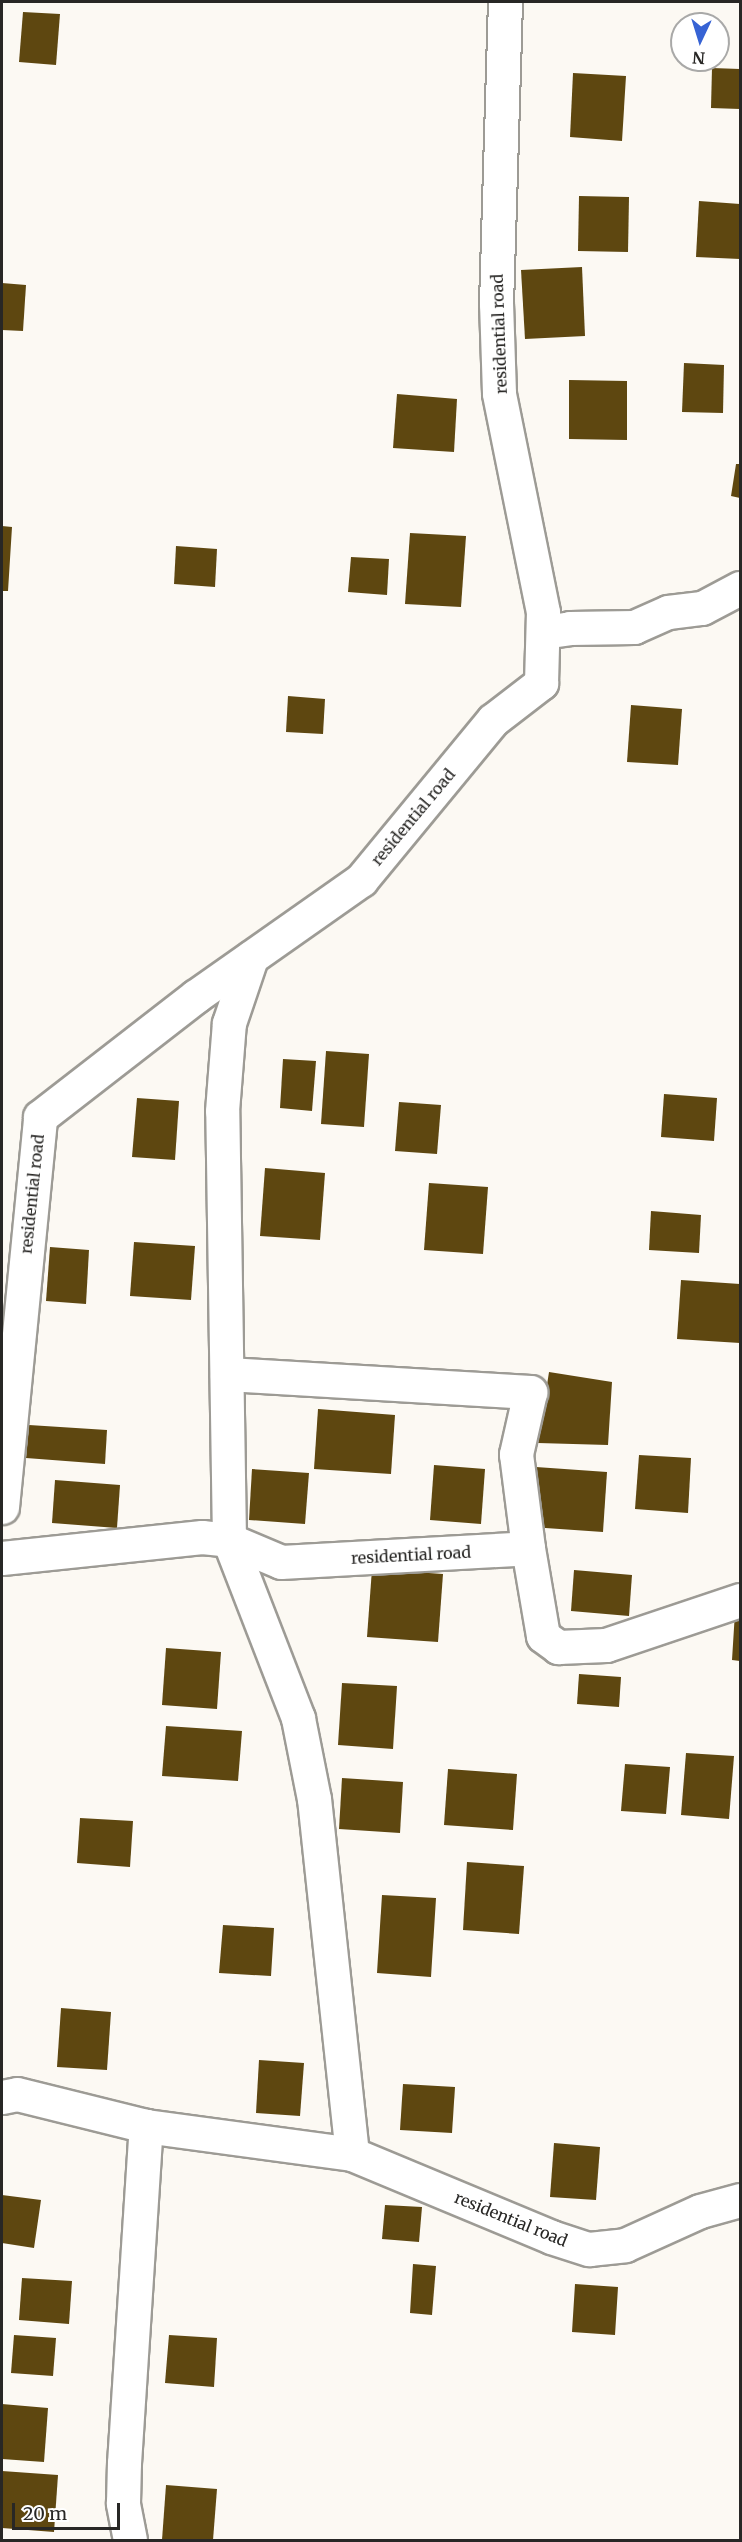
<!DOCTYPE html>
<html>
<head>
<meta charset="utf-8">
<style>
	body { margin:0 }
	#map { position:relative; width:742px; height:2542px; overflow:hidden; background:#fcf9f3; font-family:Merriweather,serif }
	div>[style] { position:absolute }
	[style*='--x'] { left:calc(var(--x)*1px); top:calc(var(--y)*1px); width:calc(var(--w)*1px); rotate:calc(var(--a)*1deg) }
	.building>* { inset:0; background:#5e4710 }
	.roads { filter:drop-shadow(2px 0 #9d9b95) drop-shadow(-2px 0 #9d9b95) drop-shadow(0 2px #9d9b95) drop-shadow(0 -2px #9d9b95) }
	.minor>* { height:33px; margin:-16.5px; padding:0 16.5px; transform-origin:16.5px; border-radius:16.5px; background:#fff }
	span { translate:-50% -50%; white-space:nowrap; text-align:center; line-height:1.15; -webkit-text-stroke:6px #fff; paint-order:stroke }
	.street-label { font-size:16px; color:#282725 }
	.frame { position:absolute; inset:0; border:3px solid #282725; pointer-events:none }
	.north { position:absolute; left:670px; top:12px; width:60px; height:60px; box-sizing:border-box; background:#fff; border:2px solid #a9a9a8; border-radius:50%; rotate:184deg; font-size:16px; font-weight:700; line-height:24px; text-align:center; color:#282725 }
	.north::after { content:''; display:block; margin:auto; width:21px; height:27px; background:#3763d4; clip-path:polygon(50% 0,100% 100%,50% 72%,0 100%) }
	.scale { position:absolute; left:12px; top:2503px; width:108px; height:27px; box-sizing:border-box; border:3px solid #282725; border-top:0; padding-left:8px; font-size:18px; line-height:21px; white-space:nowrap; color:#282725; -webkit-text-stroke:4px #fff; paint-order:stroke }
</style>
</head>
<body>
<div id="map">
	<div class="building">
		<i style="clip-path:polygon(23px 12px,60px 14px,56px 65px,19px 62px)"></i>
		<i style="clip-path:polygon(712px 68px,740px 69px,740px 109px,711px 108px)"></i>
		<i style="clip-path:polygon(573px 73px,626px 76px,622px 141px,570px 137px)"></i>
		<i style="clip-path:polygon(579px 196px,629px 197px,628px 252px,578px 251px)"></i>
		<i style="clip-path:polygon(699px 201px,740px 204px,740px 259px,696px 257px)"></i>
		<i style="clip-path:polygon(582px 267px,585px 336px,525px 339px,521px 270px)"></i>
		<i style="clip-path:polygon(2px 283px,26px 285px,23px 331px,2px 330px)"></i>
		<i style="clip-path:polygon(684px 363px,724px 365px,723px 413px,682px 412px)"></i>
		<i style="clip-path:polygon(569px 380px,627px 381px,627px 440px,569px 439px)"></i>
		<i style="clip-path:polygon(397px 394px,457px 399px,454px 452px,393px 448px)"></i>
		<i style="clip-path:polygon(736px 464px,740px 464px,740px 498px,731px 496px)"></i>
		<i style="clip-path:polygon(2px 526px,12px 527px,8px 591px,2px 591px)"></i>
		<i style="clip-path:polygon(410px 533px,466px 536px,461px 607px,405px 604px)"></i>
		<i style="clip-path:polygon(176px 546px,217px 549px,215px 587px,174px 584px)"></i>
		<i style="clip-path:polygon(351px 557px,389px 559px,387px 595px,348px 592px)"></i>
		<i style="clip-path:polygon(288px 696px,325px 699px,323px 734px,286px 732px)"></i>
		<i style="clip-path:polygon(631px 705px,682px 709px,678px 765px,627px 762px)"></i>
		<i style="clip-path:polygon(326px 1051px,369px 1054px,364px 1127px,321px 1124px)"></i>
		<i style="clip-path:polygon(283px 1059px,316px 1061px,312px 1111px,280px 1108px)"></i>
		<i style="clip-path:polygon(664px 1094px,717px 1098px,714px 1141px,661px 1137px)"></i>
		<i style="clip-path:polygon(137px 1098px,179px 1101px,175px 1160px,132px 1157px)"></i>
		<i style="clip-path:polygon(399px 1102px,441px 1105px,437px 1154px,395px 1151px)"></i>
		<i style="clip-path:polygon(265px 1168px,325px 1173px,320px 1240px,260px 1236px)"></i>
		<i style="clip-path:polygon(429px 1183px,488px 1187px,483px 1254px,424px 1250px)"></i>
		<i style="clip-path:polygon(651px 1211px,701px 1215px,699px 1253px,649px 1250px)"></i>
		<i style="clip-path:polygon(134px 1242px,195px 1246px,191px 1300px,130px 1296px)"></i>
		<i style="clip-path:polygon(50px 1247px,89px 1250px,86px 1304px,46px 1301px)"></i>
		<i style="clip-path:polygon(681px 1280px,740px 1284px,740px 1343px,677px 1339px)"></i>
		<i style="clip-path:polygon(549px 1372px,612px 1382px,608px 1445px,538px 1443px)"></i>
		<i style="clip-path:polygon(318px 1409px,395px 1415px,391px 1474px,314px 1469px)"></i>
		<i style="clip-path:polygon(29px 1425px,107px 1430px,105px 1464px,26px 1458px)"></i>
		<i style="clip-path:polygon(639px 1455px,691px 1458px,688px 1513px,635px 1509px)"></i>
		<i style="clip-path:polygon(434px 1465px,485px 1469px,481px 1524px,430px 1520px)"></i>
		<i style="clip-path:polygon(536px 1467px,607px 1472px,603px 1532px,531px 1527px)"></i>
		<i style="clip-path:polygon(252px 1469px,309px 1473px,305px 1524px,249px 1520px)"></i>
		<i style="clip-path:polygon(55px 1480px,120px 1485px,117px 1528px,52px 1523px)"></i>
		<i style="clip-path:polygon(372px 1569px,443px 1574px,438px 1642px,367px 1637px)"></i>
		<i style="clip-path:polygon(574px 1570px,632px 1575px,629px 1616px,571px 1611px)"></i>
		<i style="clip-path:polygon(735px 1612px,740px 1612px,740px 1661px,732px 1660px)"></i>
		<i style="clip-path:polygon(166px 1648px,221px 1652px,217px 1709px,162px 1705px)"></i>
		<i style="clip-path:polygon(579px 1674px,621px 1677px,619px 1707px,577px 1704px)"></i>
		<i style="clip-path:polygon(342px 1683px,397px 1686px,393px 1749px,338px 1745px)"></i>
		<i style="clip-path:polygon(166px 1726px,242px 1731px,238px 1781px,162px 1776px)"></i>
		<i style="clip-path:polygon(686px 1753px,734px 1756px,729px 1819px,681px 1815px)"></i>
		<i style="clip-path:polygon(625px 1764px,670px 1767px,666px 1814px,621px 1811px)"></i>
		<i style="clip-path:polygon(448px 1769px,517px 1774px,513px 1830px,444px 1825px)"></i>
		<i style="clip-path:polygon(342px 1778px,403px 1782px,400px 1833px,339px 1829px)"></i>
		<i style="clip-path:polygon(80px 1818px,133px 1821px,130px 1867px,77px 1863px)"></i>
		<i style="clip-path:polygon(467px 1862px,524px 1866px,519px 1934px,463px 1930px)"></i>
		<i style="clip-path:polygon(382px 1895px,436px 1898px,431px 1977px,377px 1973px)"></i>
		<i style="clip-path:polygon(223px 1925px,274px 1928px,271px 1976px,219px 1973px)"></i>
		<i style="clip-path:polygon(61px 2008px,111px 2012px,107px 2070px,57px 2067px)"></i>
		<i style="clip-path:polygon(259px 2060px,304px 2063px,300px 2116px,256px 2113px)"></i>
		<i style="clip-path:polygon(403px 2084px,455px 2087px,452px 2133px,400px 2130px)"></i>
		<i style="clip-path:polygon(554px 2143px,600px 2147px,596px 2200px,550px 2197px)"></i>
		<i style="clip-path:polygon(2px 2195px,41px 2200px,34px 2248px,2px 2243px)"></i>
		<i style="clip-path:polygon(385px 2205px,422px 2207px,419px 2242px,382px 2239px)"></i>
		<i style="clip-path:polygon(413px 2264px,436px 2266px,432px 2315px,410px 2313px)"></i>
		<i style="clip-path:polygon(22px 2278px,72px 2281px,69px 2324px,19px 2320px)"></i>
		<i style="clip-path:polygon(575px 2284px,618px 2287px,615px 2335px,572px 2332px)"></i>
		<i style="clip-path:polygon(14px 2335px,56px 2338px,53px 2376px,11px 2373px)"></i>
		<i style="clip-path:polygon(169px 2335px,217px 2338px,214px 2387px,165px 2383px)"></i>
		<i style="clip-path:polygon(2px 2404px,48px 2408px,44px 2462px,2px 2459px)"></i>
		<i style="clip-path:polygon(2px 2471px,58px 2475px,54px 2532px,2px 2528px)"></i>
		<i style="clip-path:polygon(166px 2485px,217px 2489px,213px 2540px,162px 2540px)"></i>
	</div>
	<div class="roads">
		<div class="minor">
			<i style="--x:543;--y:632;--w:27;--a:-8"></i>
			<i style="--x:570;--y:628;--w:64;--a:-0.9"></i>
			<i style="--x:634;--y:627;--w:37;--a:-24"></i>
			<i style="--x:668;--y:612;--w:34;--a:-7"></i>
			<i style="--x:702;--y:608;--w:43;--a:-27.8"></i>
			<i style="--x:227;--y:1374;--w:304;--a:3.4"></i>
			<i style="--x:530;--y:1392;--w:64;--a:102.7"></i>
			<i style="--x:516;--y:1454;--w:95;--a:82.7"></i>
			<i style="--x:2;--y:1507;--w:392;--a:-84.4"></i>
			<i style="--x:40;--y:1117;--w:197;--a:-37.8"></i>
			<i style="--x:196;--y:996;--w:202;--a:-35.1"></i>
			<i style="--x:361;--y:880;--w:207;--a:-50.5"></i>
			<i style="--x:493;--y:720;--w:61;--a:-37.6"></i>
			<i style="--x:541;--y:683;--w:71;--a:-88.4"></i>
			<i style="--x:543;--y:612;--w:223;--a:-101.4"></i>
			<i style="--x:499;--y:393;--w:89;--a:-91.9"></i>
			<i style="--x:496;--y:304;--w:302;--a:-88.3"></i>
			<i style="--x:2;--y:1558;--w:201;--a:-6"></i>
			<i style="--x:202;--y:1537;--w:27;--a:6"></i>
			<i style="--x:229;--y:1540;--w:56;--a:22.9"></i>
			<i style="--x:281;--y:1562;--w:247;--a:-3.2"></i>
			<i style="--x:528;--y:1548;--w:89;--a:80.3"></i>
			<i style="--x:543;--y:1636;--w:19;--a:36"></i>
			<i style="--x:558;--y:1647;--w:48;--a:-2.4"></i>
			<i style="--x:606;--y:1645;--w:141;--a:-18.6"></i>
			<i style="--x:2;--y:2097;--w:15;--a:-11"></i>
			<i style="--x:17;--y:2094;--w:133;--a:13.9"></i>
			<i style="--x:352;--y:2154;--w:216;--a:22.6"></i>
			<i style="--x:551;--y:2237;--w:40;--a:18"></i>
			<i style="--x:589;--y:2249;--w:36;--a:-6"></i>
			<i style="--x:625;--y:2245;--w:82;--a:-24.4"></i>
			<i style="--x:700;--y:2211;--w:41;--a:-15.4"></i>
			<i style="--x:130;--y:2540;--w:38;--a:-101"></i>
			<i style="--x:123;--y:2503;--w:40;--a:-88.6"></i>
			<i style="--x:124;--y:2463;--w:338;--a:-86.3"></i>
			<i style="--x:146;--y:2126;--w:208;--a:7.7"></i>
			<i style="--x:352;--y:2154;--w:357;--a:-96.1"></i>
			<i style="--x:314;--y:1799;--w:83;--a:-101.2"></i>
			<i style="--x:298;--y:1718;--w:191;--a:-111.2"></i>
			<i style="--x:229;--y:1540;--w:429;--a:-90.9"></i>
			<i style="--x:222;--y:1111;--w:88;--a:-85.5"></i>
			<i style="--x:229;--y:1023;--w:69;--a:-71.3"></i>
		</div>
	</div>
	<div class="street-label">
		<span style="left:499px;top:334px;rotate:-92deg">residential road</span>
		<span style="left:413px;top:817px;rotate:-50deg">residential road</span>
		<span style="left:32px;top:1194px;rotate:-84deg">residential road</span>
		<span style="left:411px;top:1555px;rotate:-3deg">residential road</span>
		<span style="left:511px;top:2219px;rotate:22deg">residential road</span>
	</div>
	<div class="frame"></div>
	<div class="north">N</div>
	<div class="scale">20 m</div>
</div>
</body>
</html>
